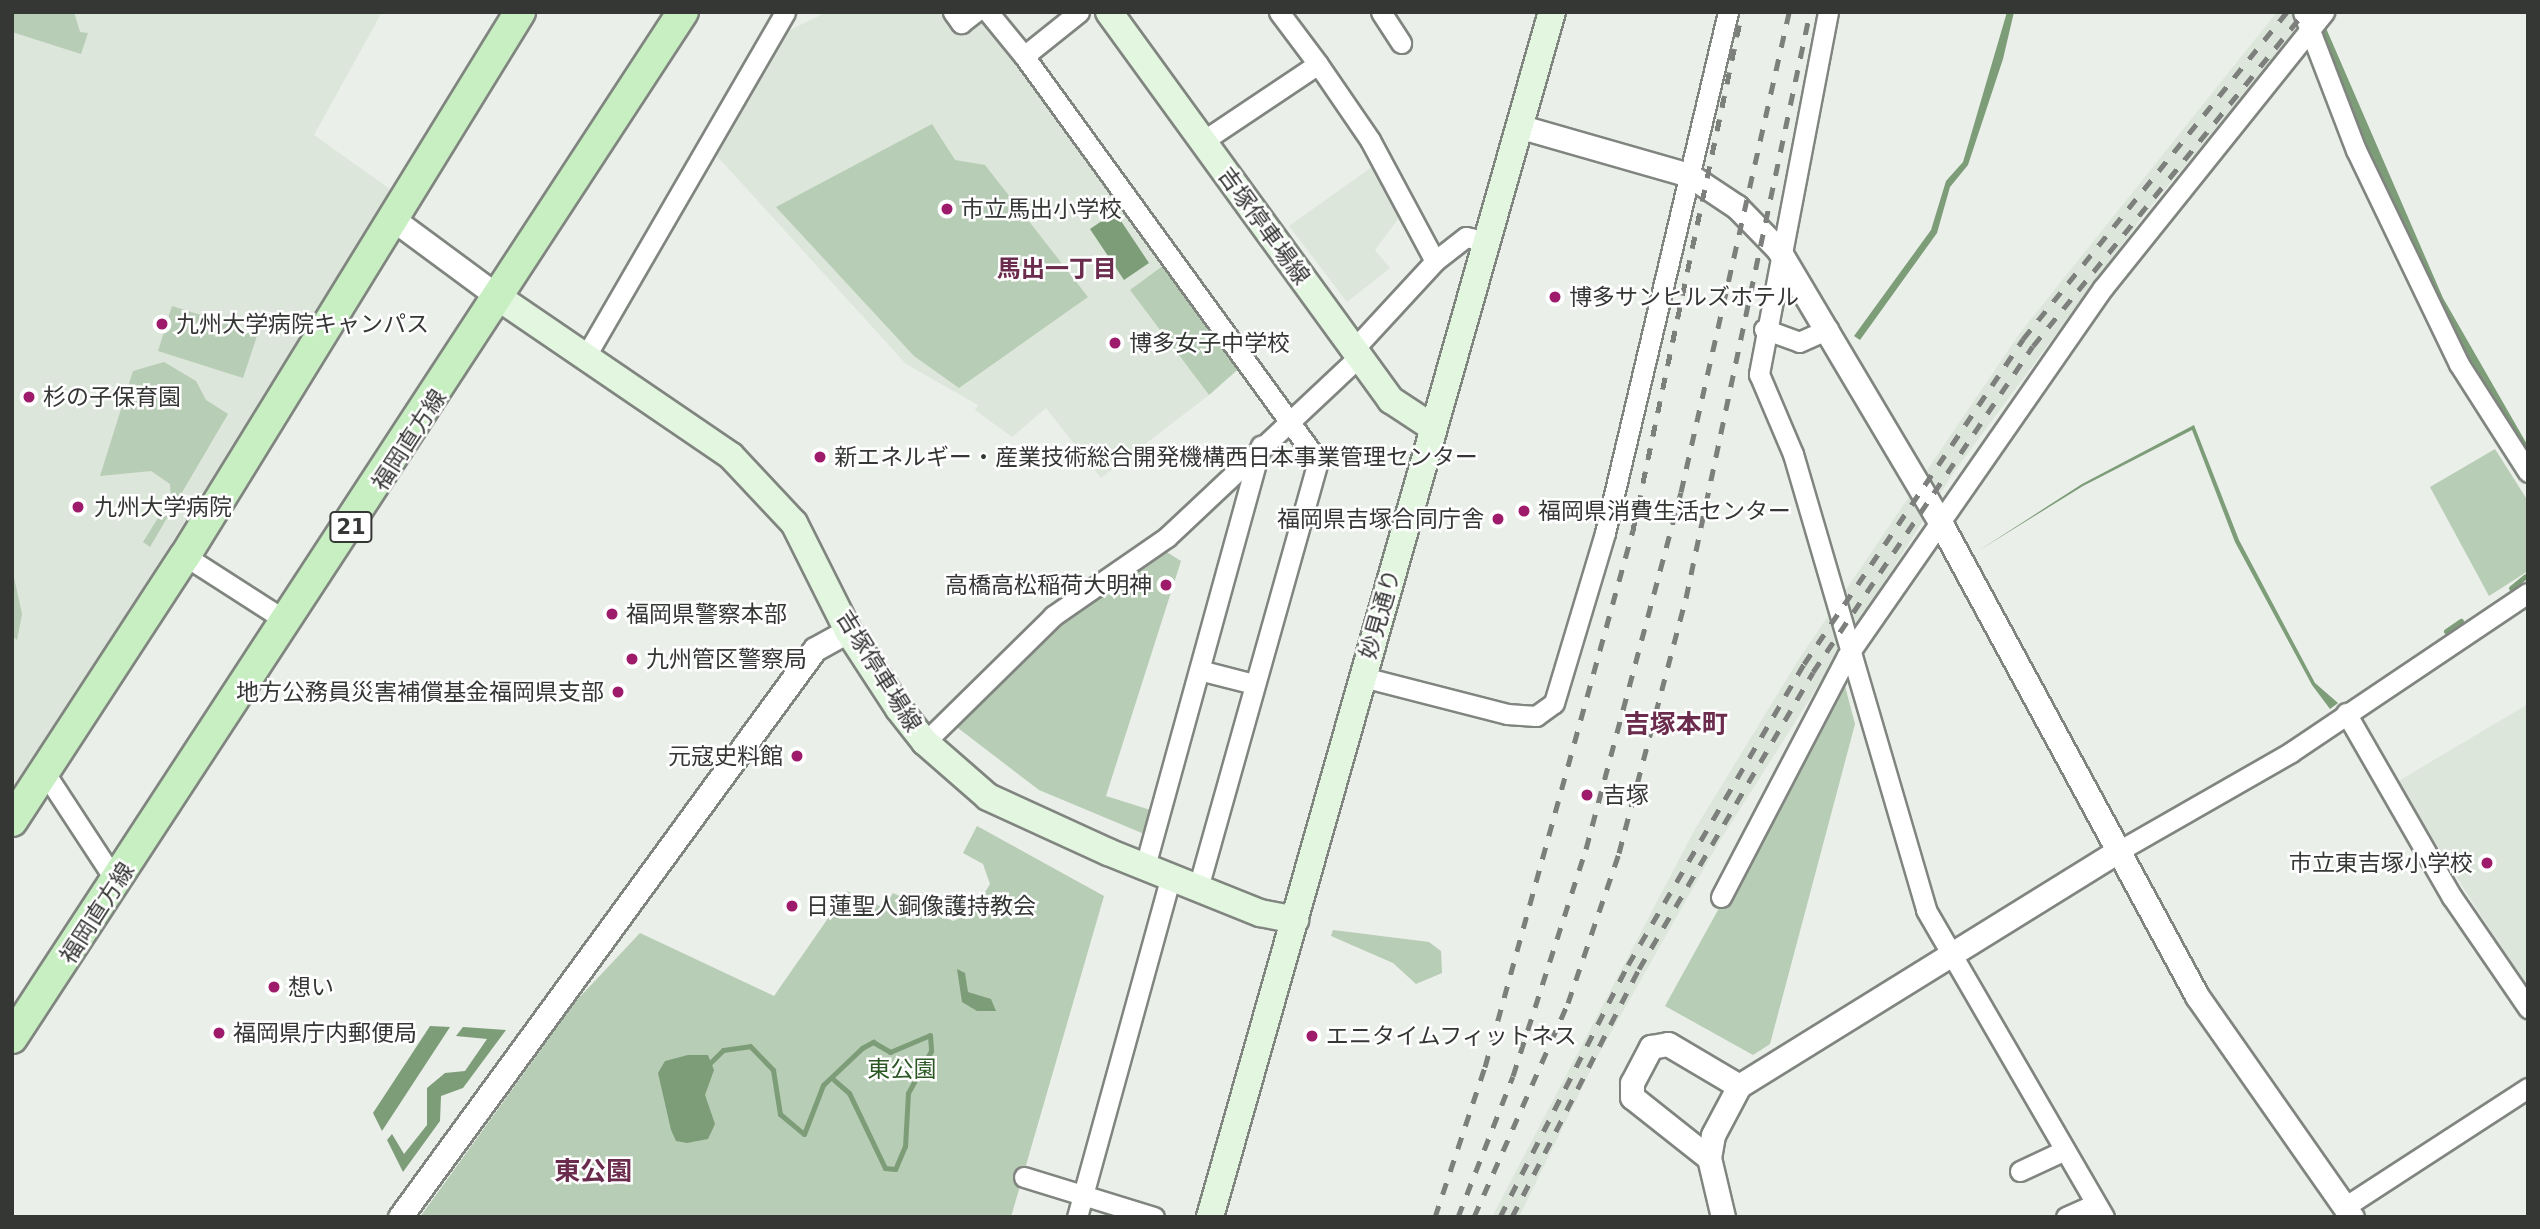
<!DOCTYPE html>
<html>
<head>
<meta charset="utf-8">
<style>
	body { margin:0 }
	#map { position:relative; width:2540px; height:1229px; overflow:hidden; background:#eaefe9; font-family:"DejaVu Sans","Noto Sans JP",sans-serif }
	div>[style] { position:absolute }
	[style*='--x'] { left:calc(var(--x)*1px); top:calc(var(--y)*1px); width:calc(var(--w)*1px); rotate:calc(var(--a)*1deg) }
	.built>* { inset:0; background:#dce6da }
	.green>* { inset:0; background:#b8cdb5 }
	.water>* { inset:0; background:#7d9d78 }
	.stream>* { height:5px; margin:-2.5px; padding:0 2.5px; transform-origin:2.5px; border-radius:2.5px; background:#7d9d78 }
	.roads { filter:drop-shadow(2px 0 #818580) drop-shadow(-2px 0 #818580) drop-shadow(0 2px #818580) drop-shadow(0 -2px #818580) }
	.minor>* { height:19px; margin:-9.5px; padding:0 9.5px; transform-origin:9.5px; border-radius:9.5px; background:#fff }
	.tertiary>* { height:23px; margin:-11.5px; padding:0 11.5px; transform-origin:11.5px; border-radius:11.5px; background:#fff }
	.secondary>* { height:26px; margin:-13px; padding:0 13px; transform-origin:13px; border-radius:13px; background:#e3f7e0 }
	.primary>* { height:30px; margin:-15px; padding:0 15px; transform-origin:15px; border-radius:15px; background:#c7efc1 }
	.rail>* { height:5px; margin-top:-2.5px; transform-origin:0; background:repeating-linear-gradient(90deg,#7c7f7c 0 12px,transparent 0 24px) }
	.dots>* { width:19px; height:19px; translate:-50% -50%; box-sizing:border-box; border:4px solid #fff; border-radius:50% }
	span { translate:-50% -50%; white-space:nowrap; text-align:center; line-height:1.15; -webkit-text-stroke:5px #fff; paint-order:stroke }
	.shield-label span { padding:2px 5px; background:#fff; border:2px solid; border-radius:5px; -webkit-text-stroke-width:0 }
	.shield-label { font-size:21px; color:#353735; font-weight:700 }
	.poi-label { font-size:23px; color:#353735 }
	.left { translate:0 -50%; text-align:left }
	.right { translate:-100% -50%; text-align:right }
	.street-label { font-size:23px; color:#353735 }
	.park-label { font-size:23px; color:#2a5723 }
	.neighbourhood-label { font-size:24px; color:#6b2b4d; font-weight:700 }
	.quarter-label { font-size:26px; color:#6b2b4d; font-weight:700 }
	.frame { position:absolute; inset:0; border:14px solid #353735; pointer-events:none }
</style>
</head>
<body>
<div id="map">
	<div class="built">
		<i style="clip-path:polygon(12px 12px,382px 12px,314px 135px,394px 192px,12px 794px)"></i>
		<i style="clip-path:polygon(827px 12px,985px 14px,1168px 262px,1131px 291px,1209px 395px,1101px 478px,1046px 408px,1012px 437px,975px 410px,978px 405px,906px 364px,717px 156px,788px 31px)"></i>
		<i style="clip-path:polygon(2277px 12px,2313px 12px,2146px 212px,1954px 472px,1719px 842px,1596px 1059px,1519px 1217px,1492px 1217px,1695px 829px,1799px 659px,2020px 333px)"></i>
		<i style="clip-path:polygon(1379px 162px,1404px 211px,1375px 250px,1390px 268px,1347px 302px,1289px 226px)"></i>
		<i style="clip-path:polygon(2528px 704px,2528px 990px,2397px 782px)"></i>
	</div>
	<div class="green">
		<i style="clip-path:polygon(12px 12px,74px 12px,80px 32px,88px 33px,81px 54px,12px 32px)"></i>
		<i style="clip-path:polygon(932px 124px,955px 160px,985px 165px,1088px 297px,959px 388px,914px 356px,776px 207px)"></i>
		<i style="clip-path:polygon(1168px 262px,1243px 365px,1209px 395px,1130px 290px)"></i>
		<i style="clip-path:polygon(172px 306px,258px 333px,243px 378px,158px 351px)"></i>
		<i style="clip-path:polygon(164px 362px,196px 381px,206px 400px,228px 414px,150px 547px,143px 542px,171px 497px,170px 484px,151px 471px,100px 476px,133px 371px)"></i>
		<i style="clip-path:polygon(2495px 449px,2528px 501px,2528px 571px,2489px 596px,2430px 487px)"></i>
		<i style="clip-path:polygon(1165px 551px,1181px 561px,1106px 796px,1157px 812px,1149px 836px,1039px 790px,954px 725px,1060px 620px)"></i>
		<i style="clip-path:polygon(12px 568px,22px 614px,17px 640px,12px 636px)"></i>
		<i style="clip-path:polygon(1844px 682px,1855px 724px,1770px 1044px,1753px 1055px,1665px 1006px)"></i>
		<i style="clip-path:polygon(977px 826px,1104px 896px,1011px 1217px,420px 1217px,576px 1001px,640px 933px,774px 996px,847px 891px,884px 908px,893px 893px,953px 921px,972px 913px,990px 884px,983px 864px,963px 853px)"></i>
		<i style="clip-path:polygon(1333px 930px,1429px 942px,1441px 951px,1442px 973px,1416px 984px,1393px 963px,1331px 936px)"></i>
	</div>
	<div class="water">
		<i style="clip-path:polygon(2007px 12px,2014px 12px,2003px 59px,1968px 165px,1950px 187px,1937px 233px,1860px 340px,1854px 336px,1931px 230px,1946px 181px,1963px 162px)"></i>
		<i style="clip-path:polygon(2319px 12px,2443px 298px,2528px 446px,2528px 467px,2462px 364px,2317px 44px)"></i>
		<i style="clip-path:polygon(1115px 212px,1149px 263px,1124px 280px,1090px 229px)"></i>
		<i style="clip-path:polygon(2194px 425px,2239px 540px,2315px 683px,2338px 703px,2330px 709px,2312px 685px,2235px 542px,2192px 430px,2083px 486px,1978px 551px,2082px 484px)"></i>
		<i style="clip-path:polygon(957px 969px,965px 973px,968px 992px,991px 999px,996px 1011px,977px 1011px,962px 1002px)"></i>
		<i style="clip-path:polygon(430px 1026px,450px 1027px,382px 1131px,373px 1113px)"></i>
		<i style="clip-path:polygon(463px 1027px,506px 1030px,463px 1088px,441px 1096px,440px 1121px,403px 1172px,387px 1140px,392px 1134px,404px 1154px,427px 1125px,427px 1088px,445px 1073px,465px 1071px,487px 1039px,456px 1036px)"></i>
		<i style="clip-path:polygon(688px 1055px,708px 1055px,714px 1070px,705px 1095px,715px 1124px,708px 1139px,687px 1143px,676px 1141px,671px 1130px,658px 1073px,665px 1061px)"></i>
	</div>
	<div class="stream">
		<i style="--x:2511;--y:588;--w:19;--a:-39"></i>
		<i style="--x:2446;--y:631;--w:18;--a:-34"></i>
		<i style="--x:708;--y:1065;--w:21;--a:-45"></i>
		<i style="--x:723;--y:1050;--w:27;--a:-8"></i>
		<i style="--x:750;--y:1046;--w:33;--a:46"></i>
		<i style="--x:773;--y:1070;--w:45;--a:81"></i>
		<i style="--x:780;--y:1114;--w:31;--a:40"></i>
		<i style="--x:804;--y:1134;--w:53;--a:-68.8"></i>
		<i style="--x:823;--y:1085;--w:54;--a:-43.5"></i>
		<i style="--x:862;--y:1048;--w:13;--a:-29"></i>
		<i style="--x:873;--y:1042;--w:20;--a:30"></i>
		<i style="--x:890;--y:1052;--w:43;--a:-23"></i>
		<i style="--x:930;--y:1035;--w:16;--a:86"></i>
		<i style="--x:931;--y:1051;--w:48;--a:118.7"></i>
		<i style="--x:908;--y:1093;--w:53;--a:93.2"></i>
		<i style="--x:905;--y:1146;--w:25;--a:113"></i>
		<i style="--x:895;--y:1169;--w:10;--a:-174"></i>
		<i style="--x:885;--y:1168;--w:83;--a:-115.6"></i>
		<i style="--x:849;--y:1093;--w:20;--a:-139"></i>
	</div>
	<div class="roads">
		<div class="minor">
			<i style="--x:953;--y:12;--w:14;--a:54"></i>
			<i style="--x:961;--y:23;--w:18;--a:-38"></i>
			<i style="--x:988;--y:12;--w:57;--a:50.7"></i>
			<i style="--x:1079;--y:12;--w:70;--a:141.3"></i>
			<i style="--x:1024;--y:56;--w:500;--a:54.02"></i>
			<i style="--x:1318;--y:461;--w:443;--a:105.7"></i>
			<i style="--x:1381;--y:12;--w:37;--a:57"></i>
			<i style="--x:1828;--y:12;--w:369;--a:100.8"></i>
			<i style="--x:1759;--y:374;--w:87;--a:67"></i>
			<i style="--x:1793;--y:454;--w:475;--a:73.7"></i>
			<i style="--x:1926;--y:910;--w:355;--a:59.9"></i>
			<i style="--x:2303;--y:12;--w:148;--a:69"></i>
			<i style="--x:2356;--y:150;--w:237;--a:64.3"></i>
			<i style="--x:2459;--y:364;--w:128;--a:57.4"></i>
			<i style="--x:1318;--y:64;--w:92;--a:55.6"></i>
			<i style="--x:1370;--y:140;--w:137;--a:61.8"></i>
			<i style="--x:1435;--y:261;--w:39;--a:-38"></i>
			<i style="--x:1466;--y:237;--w:19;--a:12"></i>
			<i style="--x:1203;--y:141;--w:138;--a:-33.8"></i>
			<i style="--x:1318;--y:64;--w:65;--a:-126.9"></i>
			<i style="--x:1764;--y:329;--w:37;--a:20"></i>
			<i style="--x:1799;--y:342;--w:32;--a:-24"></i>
			<i style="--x:1353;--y:350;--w:121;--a:-47.3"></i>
			<i style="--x:587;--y:354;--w:395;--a:-59.9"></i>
			<i style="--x:185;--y:556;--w:122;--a:32.7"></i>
			<i style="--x:1203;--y:671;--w:53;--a:14.3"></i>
			<i style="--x:1363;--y:677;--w:149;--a:14.4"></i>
			<i style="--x:1507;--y:714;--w:29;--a:4"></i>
			<i style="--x:1536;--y:716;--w:22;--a:-36"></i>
			<i style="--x:1554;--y:703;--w:177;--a:-73.3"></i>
			<i style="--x:1605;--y:533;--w:535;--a:-76.72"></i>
			<i style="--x:2346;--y:713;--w:212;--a:60.1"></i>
			<i style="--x:2452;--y:897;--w:135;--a:55.6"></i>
			<i style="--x:925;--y:742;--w:180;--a:-44.5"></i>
			<i style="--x:1053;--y:616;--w:139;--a:-34.7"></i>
			<i style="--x:1167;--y:537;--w:263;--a:-43.2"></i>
			<i style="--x:45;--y:773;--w:131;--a:56.8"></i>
			<i style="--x:2115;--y:853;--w:203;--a:-29.8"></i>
			<i style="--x:2291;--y:752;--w:285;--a:-33.9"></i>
			<i style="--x:1145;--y:866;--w:436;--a:-74.6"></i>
			<i style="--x:1721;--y:897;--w:272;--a:-62.4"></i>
			<i style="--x:1847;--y:656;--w:448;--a:-55.2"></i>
			<i style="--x:2103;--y:288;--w:354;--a:-51.3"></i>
			<i style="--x:2020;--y:1171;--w:47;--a:-24.9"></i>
			<i style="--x:1024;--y:1177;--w:136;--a:17.1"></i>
			<i style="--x:2346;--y:1206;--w:217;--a:-33"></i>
			<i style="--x:1077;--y:1217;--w:354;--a:-74.6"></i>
			<i style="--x:2066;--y:1217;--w:32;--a:-24"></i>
		</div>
		<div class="tertiary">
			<i style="--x:1518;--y:126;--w:178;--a:16"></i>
			<i style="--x:1689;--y:175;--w:58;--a:33.7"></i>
			<i style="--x:1737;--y:207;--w:59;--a:45.7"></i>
			<i style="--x:1778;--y:249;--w:317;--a:59.3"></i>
			<i style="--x:1940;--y:522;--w:539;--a:61.53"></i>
			<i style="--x:2197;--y:996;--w:270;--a:55"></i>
			<i style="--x:393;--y:219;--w:134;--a:36.5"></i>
			<i style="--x:1709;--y:1158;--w:98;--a:-141.6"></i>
			<i style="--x:1632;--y:1097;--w:14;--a:-90"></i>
			<i style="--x:1632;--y:1083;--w:41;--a:-62.2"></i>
			<i style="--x:1651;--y:1047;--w:17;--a:-10"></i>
			<i style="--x:1668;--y:1044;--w:82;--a:30.6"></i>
			<i style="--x:400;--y:1217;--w:703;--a:-53.85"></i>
			<i style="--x:815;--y:649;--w:38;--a:-29"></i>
			<i style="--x:1723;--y:1217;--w:61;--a:-103.3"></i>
			<i style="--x:1709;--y:1158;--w:23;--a:-80"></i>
			<i style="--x:1713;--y:1135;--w:55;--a:-62"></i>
			<i style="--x:1739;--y:1086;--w:442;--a:-31.8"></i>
		</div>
		<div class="secondary">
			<i style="--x:1109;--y:12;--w:480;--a:54"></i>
			<i style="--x:1391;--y:400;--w:49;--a:33.4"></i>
			<i style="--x:501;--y:299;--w:278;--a:34.3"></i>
			<i style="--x:731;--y:456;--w:92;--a:46.8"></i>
			<i style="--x:794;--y:523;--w:121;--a:63.4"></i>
			<i style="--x:848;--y:631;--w:93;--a:56.8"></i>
			<i style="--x:899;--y:709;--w:42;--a:51.8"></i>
			<i style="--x:925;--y:742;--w:84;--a:41.1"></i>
			<i style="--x:988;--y:797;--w:132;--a:24.6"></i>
			<i style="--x:1108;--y:852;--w:164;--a:21.9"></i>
			<i style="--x:1260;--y:913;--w:36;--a:11"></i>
			<i style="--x:1210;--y:1217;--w:1253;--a:-74.16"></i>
		</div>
		<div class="primary">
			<i style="--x:12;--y:821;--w:316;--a:-56.9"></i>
			<i style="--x:185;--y:556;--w:639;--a:-58.37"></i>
			<i style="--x:12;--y:1038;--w:1226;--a:-56.82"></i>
		</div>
	</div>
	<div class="rail">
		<i style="--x:1435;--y:1217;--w:158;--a:-71.6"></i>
		<i style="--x:1485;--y:1067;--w:557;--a:-74.59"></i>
		<i style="--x:1633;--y:530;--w:529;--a:-78.12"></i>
		<i style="--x:1458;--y:1217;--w:151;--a:-68.7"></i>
		<i style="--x:1513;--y:1076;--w:238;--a:-72.2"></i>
		<i style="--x:1586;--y:849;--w:369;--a:-75.1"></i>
		<i style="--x:1681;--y:492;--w:492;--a:-77.3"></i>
		<i style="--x:1474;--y:1217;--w:234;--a:-66.3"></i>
		<i style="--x:1568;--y:1003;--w:158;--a:-71.2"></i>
		<i style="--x:1619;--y:853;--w:264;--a:-75.3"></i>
		<i style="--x:1686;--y:598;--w:599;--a:-78.05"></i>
		<i style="--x:1500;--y:1217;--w:283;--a:-63.1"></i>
		<i style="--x:1628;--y:965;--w:349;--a:-59.7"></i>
		<i style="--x:1804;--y:664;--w:392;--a:-56"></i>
		<i style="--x:2023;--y:339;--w:420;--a:-51.1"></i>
		<i style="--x:1512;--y:1217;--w:279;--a:-62.9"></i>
		<i style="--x:1639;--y:969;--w:344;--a:-59.6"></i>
		<i style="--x:1813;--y:672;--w:393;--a:-56"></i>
		<i style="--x:2033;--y:346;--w:430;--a:-50.9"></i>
	</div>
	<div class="dots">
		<i style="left:947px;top:209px;background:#9e1a6a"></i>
		<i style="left:1555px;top:297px;background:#9e1a6a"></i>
		<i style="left:162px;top:324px;background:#9e1a6a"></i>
		<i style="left:1115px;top:343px;background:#9e1a6a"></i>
		<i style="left:29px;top:397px;background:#9e1a6a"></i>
		<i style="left:820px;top:457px;background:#9e1a6a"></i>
		<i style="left:78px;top:507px;background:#9e1a6a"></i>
		<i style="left:1524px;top:511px;background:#9e1a6a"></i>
		<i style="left:1498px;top:519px;background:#9e1a6a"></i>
		<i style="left:1166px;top:585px;background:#9e1a6a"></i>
		<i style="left:612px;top:614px;background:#9e1a6a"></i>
		<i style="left:632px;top:659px;background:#9e1a6a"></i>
		<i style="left:618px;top:692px;background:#9e1a6a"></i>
		<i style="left:797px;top:756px;background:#9e1a6a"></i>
		<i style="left:1587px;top:795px;background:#9e1a6a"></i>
		<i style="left:2487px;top:863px;background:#9e1a6a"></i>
		<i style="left:792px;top:906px;background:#9e1a6a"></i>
		<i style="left:274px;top:987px;background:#9e1a6a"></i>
		<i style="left:219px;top:1033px;background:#9e1a6a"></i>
		<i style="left:1312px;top:1036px;background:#9e1a6a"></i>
	</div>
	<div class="shield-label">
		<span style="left:351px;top:527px">21</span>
	</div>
	<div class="poi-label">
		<span class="left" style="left:961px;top:209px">市立馬出小学校</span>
		<span class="left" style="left:1569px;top:297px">博多サンヒルズホテル</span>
		<span class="left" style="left:176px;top:324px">九州大学病院キャンパス</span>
		<span class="left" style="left:1129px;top:343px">博多女子中学校</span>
		<span class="left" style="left:43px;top:397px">杉の子保育園</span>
		<span class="left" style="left:834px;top:457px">新エネルギー・産業技術総合開発機構西日本事業管理センター</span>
		<span class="left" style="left:94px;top:507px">九州大学病院</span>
		<span class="left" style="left:1538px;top:511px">福岡県消費生活センター</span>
		<span class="right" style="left:1484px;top:519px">福岡県吉塚合同庁舎</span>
		<span class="right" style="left:1152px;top:585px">高橋高松稲荷大明神</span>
		<span class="left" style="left:626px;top:614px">福岡県警察本部</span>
		<span class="left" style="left:646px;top:659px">九州管区警察局</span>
		<span class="right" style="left:604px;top:692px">地方公務員災害補償基金福岡県支部</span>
		<span class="right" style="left:783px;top:756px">元寇史料館</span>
		<span class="left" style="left:1603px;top:795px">吉塚</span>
		<span class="right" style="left:2473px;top:863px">市立東吉塚小学校</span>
		<span class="left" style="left:806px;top:906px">日蓮聖人銅像護持教会</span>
		<span class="left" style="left:288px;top:987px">想い</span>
		<span class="left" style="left:233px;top:1033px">福岡県庁内郵便局</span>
		<span class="left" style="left:1326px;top:1036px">エニタイムフィットネス</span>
	</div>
	<div class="street-label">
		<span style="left:1264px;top:226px;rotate:54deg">吉塚停車場線</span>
		<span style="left:409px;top:440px;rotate:-57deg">福岡直方線</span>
		<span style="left:1380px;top:614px;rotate:-74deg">妙見通り</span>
		<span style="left:879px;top:671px;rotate:58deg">吉塚停車場線</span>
		<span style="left:97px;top:913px;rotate:-57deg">福岡直方線</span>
	</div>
	<div class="park-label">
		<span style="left:902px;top:1069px">東公園</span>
	</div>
	<div class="neighbourhood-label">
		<span style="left:1057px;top:270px">馬出一丁目</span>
	</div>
	<div class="quarter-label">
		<span style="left:1676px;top:725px">吉塚本町</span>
		<span style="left:593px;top:1172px">東公園</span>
	</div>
	<div class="frame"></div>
</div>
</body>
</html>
